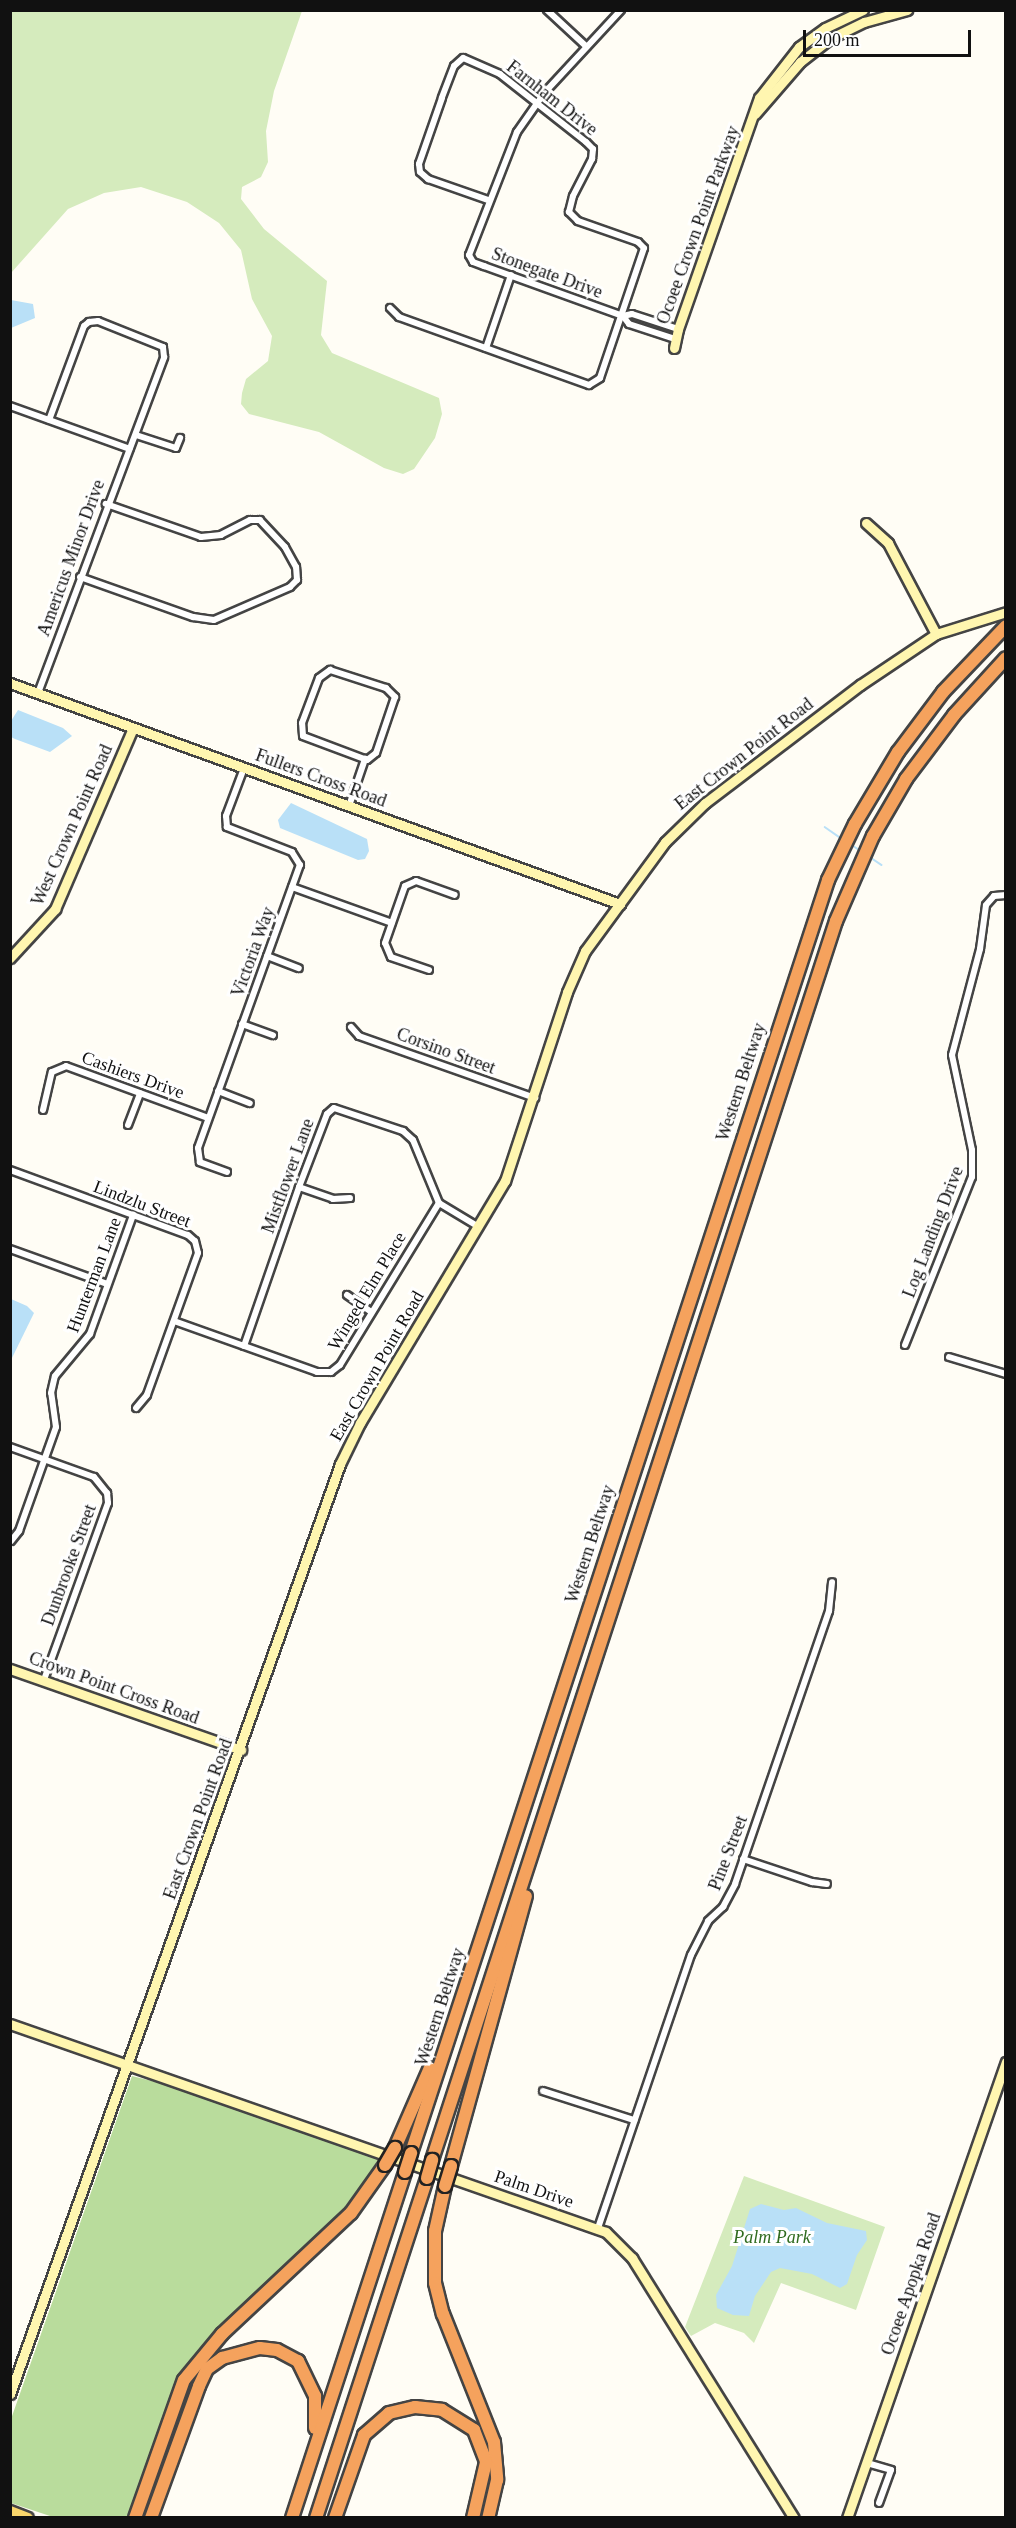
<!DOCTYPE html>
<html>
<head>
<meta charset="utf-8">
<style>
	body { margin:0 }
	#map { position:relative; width:1016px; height:2528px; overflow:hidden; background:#fffdf5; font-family:Georgia,serif }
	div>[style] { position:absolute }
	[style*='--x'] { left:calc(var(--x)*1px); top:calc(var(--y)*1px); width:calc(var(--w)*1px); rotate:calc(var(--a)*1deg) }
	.green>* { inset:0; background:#d5ebbd }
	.forest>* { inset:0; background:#b9dc9c }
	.water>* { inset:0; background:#b9e0f7 }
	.stream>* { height:1.5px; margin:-0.75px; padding:0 0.75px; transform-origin:0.75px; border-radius:0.75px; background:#b9e0f7 }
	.roads { filter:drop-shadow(2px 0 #444) drop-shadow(-2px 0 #444) drop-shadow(0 2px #444) drop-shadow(0 -2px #444) }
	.street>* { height:6px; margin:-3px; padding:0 3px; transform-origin:3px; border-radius:3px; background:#fff }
	.secondary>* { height:9px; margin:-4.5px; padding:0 4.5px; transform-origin:4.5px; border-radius:4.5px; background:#fff6b0 }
	.primary>* { height:10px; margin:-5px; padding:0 5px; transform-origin:5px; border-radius:5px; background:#f9d66b }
	.highway>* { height:12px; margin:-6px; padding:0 6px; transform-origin:6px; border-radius:6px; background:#f5a25d }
	.bridges { filter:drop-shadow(2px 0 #222) drop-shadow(-2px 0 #222) drop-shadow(0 2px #222) drop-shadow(0 -2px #222) }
	.highway-bridge>* { height:12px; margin:-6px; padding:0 6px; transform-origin:6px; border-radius:6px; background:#f5a25d }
	span { translate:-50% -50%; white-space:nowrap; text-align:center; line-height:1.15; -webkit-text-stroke:6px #fff; paint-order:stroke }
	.street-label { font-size:18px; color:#111 }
	.park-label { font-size:18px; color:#2f6b1f; font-style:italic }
	.frame { position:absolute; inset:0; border:12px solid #111; pointer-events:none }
	.scale { position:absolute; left:803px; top:30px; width:168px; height:27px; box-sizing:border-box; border:3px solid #111; border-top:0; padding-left:8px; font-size:18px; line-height:21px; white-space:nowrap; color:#111; -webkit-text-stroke:4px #fff; paint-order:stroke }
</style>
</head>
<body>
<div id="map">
	<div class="green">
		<i style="clip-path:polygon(11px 10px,302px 11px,274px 91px,266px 131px,268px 162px,261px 177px,242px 187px,241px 199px,264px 229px,327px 281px,321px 335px,332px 353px,439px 398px,442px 414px,435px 438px,414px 469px,403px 474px,384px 468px,319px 432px,249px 414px,241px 404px,242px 393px,246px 379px,268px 361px,272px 336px,252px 299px,241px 250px,219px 223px,187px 202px,141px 187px,104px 193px,68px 209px,11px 273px)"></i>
		<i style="clip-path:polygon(744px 2176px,885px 2227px,856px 2310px,781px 2283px,754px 2343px,744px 2333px,715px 2323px,691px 2336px,685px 2327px)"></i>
	</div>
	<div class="forest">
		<i style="clip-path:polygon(132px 2076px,216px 2097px,391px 2156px,351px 2213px,204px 2353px,172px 2405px,132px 2517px,53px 2517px,11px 2503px,11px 2419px)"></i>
	</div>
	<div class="water">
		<i style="clip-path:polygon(11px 300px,33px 304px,35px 318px,11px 328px)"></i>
		<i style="clip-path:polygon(18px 710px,63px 728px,72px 736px,50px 752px,15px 739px,11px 737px,11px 721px)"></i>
		<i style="clip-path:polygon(291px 803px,367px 839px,369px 851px,365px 859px,358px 860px,280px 828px,278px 820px)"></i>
		<i style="clip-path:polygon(11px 1299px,27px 1306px,34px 1313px,11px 1360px)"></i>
		<i style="clip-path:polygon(761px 2204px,784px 2210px,796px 2208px,827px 2223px,866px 2231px,867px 2240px,857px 2255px,847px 2284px,840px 2288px,812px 2274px,780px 2268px,771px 2272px,755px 2296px,749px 2316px,733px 2315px,717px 2308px,716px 2295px,732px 2266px,750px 2209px)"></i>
	</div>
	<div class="stream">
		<i style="--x:825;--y:827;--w:19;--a:35"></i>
		<i style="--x:852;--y:845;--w:11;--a:34"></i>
		<i style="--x:870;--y:857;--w:14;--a:34"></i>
	</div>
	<div class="roads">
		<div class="street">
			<i style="--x:547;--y:10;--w:54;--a:42.8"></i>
			<i style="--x:621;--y:10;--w:112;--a:132.8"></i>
			<i style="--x:545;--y:92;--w:49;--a:125"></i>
			<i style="--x:517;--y:132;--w:132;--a:111.3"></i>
			<i style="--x:469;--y:255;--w:8;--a:60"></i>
			<i style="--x:473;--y:262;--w:12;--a:20"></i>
			<i style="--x:484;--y:266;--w:148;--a:19.8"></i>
			<i style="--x:623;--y:316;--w:9;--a:-13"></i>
			<i style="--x:632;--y:314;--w:48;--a:18.1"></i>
			<i style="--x:390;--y:308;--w:13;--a:45"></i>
			<i style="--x:399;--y:317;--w:202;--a:19.7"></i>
			<i style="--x:589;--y:385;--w:13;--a:-32"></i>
			<i style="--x:600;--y:378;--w:137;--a:-71.3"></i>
			<i style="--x:644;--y:248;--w:8;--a:-135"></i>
			<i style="--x:638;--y:242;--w:64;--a:-160.7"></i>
			<i style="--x:578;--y:221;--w:13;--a:-135"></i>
			<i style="--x:569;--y:212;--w:16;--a:-76"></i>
			<i style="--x:573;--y:196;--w:42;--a:-62.8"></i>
			<i style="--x:592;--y:159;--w:10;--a:-84"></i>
			<i style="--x:593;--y:149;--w:10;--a:-135"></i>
			<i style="--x:586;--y:142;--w:110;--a:-141.7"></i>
			<i style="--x:500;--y:74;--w:40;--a:-156.6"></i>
			<i style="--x:463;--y:58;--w:12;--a:138"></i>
			<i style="--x:454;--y:66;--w:34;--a:111"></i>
			<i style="--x:442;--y:98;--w:70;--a:109.2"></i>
			<i style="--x:419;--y:164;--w:8;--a:83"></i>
			<i style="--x:420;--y:172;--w:11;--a:41"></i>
			<i style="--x:428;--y:179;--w:64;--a:19.3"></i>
			<i style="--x:623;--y:316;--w:10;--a:53"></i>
			<i style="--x:629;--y:324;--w:48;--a:18.1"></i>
			<i style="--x:486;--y:348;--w:77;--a:-71.1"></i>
			<i style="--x:10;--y:406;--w:127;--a:19.7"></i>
			<i style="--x:136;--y:435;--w:42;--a:18"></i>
			<i style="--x:176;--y:448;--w:11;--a:-68"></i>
			<i style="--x:80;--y:577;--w:120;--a:19.5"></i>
			<i style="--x:193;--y:617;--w:21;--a:8"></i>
			<i style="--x:214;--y:620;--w:83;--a:-23.5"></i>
			<i style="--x:290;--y:587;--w:10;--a:-45"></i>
			<i style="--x:297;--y:580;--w:13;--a:-94"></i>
			<i style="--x:296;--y:567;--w:23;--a:-119"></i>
			<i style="--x:285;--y:547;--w:37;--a:-133"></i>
			<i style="--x:260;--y:520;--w:10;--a:180"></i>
			<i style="--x:250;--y:520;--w:33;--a:153"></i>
			<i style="--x:221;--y:535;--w:20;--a:174"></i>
			<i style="--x:201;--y:537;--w:101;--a:-160.8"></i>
			<i style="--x:330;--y:670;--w:59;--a:17.8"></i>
			<i style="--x:386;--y:688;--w:13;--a:45"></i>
			<i style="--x:395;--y:697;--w:59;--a:108.7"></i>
			<i style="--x:376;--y:753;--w:11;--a:142"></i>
			<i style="--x:367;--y:760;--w:68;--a:-159.4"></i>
			<i style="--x:303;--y:736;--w:13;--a:-94"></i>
			<i style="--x:302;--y:723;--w:48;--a:-69.3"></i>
			<i style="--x:319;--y:678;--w:14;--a:-36"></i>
			<i style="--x:38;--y:693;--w:359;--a:-69.4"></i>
			<i style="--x:164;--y:357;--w:10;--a:-96"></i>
			<i style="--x:163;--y:347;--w:70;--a:-158.2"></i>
			<i style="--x:98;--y:321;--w:9;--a:174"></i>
			<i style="--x:89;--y:322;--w:6;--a:141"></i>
			<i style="--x:84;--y:326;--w:100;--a:110.4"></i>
			<i style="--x:349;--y:806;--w:50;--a:-71.2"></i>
			<i style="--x:292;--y:887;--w:106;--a:19.8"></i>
			<i style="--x:267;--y:956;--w:34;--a:21"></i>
			<i style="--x:429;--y:970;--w:40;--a:-161.1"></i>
			<i style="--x:391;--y:957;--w:15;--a:-113"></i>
			<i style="--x:385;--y:943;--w:60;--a:-70.7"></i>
			<i style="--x:405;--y:886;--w:12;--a:-24"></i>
			<i style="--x:416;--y:881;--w:41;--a:19.7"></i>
			<i style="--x:242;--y:1024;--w:33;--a:20"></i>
			<i style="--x:351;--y:1027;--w:12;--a:48"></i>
			<i style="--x:359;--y:1036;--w:187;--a:19.4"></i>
			<i style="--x:218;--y:1091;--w:34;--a:21"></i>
			<i style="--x:43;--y:1110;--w:39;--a:-77"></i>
			<i style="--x:52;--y:1072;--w:15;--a:-23"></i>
			<i style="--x:66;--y:1066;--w:151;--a:20.1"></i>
			<i style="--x:128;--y:1125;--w:34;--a:-69"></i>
			<i style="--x:10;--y:1170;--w:189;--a:20.1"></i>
			<i style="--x:188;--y:1235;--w:9;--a:41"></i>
			<i style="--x:195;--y:1241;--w:12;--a:76"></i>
			<i style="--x:198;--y:1253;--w:151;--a:109.8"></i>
			<i style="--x:147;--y:1395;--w:17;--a:130"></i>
			<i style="--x:227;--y:1172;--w:29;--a:-160"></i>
			<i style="--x:200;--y:1162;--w:14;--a:-98"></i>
			<i style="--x:198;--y:1148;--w:301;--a:-70.2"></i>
			<i style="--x:300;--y:865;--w:15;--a:-122"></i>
			<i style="--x:292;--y:852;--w:70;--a:-159"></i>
			<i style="--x:227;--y:827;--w:11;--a:-95"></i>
			<i style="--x:226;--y:816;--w:51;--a:-69.4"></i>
			<i style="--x:299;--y:1187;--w:36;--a:19"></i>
			<i style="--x:333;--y:1199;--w:17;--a:-3"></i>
			<i style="--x:10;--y:1249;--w:103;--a:19.8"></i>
			<i style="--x:347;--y:1295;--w:29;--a:35"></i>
			<i style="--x:174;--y:1321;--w:152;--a:19.6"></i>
			<i style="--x:317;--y:1372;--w:14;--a:0"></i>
			<i style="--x:331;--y:1372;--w:11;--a:-38"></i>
			<i style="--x:340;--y:1365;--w:190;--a:-58.6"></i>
			<i style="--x:905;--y:1345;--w:181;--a:-68.3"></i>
			<i style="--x:972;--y:1177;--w:27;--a:-90"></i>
			<i style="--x:972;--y:1150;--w:97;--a:-101.9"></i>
			<i style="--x:952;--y:1055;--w:110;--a:-75.2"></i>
			<i style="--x:980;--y:949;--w:44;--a:-82.2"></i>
			<i style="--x:986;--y:905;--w:12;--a:-48"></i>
			<i style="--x:994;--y:896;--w:12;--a:-5"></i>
			<i style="--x:244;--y:1346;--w:168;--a:-70.9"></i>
			<i style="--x:299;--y:1187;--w:78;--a:-69"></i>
			<i style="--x:327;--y:1114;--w:9;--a:-41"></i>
			<i style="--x:334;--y:1108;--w:73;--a:18.4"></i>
			<i style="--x:403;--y:1131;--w:13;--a:42"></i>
			<i style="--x:413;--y:1140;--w:68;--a:67.6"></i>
			<i style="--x:439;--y:1203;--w:47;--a:31"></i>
			<i style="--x:949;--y:1357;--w:59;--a:16.6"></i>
			<i style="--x:10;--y:1447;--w:89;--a:19.7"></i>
			<i style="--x:94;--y:1477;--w:21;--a:51"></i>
			<i style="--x:107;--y:1493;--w:10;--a:84"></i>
			<i style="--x:108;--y:1503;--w:188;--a:109.9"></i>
			<i style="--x:11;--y:1541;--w:13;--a:-51"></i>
			<i style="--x:19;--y:1531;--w:110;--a:-70.4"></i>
			<i style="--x:56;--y:1427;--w:34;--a:-98"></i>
			<i style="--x:51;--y:1393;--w:17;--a:-77"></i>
			<i style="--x:55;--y:1376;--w:55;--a:-50.2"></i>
			<i style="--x:90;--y:1334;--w:127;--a:-70.1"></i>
			<i style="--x:743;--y:1859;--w:73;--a:18.4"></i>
			<i style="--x:812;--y:1882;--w:15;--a:8"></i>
			<i style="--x:543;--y:2091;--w:96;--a:17.7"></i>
			<i style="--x:598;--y:2228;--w:288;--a:-71.2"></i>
			<i style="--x:691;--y:1955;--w:38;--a:-63"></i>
			<i style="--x:708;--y:1921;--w:21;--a:-43"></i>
			<i style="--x:723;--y:1907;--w:26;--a:-62"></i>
			<i style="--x:735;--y:1884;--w:289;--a:-71"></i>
			<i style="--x:829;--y:1611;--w:29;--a:-84"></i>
			<i style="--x:867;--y:2463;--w:25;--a:16"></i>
			<i style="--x:891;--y:2470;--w:35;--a:110"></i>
		</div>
		<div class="secondary">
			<i style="--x:755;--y:114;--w:69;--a:-49.1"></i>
			<i style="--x:800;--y:62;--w:39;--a:-38"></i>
			<i style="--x:831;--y:38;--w:37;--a:-26"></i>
			<i style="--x:864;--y:22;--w:45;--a:-15.6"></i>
			<i style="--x:674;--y:348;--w:19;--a:-78"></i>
			<i style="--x:678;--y:329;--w:245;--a:-70.7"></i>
			<i style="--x:759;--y:98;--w:65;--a:-51.9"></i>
			<i style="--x:799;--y:47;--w:32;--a:-36"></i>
			<i style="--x:825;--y:28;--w:42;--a:-25.3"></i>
			<i style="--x:866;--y:523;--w:30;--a:42"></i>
			<i style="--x:888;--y:543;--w:103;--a:62.2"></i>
			<i style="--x:10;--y:683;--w:649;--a:19.92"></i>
			<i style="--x:10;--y:958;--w:67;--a:-47.4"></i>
			<i style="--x:55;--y:909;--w:197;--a:-66.7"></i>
			<i style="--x:10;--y:1669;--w:245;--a:19.3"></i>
			<i style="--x:10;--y:2024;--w:631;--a:19.24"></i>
			<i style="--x:606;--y:2232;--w:37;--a:45"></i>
			<i style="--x:632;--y:2258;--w:306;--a:58.1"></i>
			<i style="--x:10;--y:2394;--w:987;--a:-70.46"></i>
			<i style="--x:340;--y:1464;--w:46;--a:-64"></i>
			<i style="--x:360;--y:1423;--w:282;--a:-59.1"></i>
			<i style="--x:505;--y:1181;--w:199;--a:-71.8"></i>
			<i style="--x:567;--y:992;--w:45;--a:-66.3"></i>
			<i style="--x:585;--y:951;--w:135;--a:-53.7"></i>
			<i style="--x:665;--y:842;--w:56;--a:-44.3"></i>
			<i style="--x:705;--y:803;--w:195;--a:-37.3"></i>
			<i style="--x:860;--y:685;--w:92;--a:-33.9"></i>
			<i style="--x:936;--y:634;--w:73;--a:-17.4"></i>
			<i style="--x:847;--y:2518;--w:483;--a:-70.8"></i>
		</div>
		<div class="primary">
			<i style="--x:10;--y:2511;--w:19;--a:21"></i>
		</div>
		<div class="highway">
			<i style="--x:395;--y:2148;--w:87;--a:-66.4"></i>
			<i style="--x:411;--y:2153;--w:1340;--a:-71.86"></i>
			<i style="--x:828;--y:880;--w:62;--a:-64.3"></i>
			<i style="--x:855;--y:824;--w:84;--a:-59.2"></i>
			<i style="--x:898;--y:752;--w:75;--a:-53.1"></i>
			<i style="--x:943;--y:692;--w:91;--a:-46.3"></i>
			<i style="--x:432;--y:2160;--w:1303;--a:-71.94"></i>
			<i style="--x:836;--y:921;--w:93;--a:-66.5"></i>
			<i style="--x:873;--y:836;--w:66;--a:-59.9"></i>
			<i style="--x:906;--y:779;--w:80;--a:-53.1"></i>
			<i style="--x:954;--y:715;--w:77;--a:-47.6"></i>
			<i style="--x:451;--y:2166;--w:280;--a:-74.5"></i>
			<i style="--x:445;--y:2186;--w:46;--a:102.5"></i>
			<i style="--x:435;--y:2231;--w:52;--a:90"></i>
			<i style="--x:435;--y:2283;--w:32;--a:76"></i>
			<i style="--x:443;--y:2314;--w:138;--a:68.3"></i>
			<i style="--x:494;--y:2442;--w:38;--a:85"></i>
			<i style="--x:497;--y:2480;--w:39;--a:103"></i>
			<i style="--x:135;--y:2518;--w:146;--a:-70.5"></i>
			<i style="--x:184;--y:2380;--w:60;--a:-50.4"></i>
			<i style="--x:222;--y:2334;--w:177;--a:-43.2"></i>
			<i style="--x:351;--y:2213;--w:59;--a:-54.7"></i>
			<i style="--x:151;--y:2518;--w:140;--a:-70"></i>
			<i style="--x:199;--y:2386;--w:19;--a:-65"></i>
			<i style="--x:207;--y:2369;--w:19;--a:-36"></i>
			<i style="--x:222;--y:2358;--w:39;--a:-15"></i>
			<i style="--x:260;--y:2348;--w:17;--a:7"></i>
			<i style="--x:277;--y:2350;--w:24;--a:28"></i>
			<i style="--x:298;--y:2361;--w:39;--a:64"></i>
			<i style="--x:315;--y:2396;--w:32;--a:90"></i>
			<i style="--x:292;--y:2518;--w:364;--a:-71.9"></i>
			<i style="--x:316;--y:2518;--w:358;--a:-71.9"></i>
			<i style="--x:335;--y:2518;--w:88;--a:-70.7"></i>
			<i style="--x:364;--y:2435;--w:33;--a:-41"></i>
			<i style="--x:389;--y:2413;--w:27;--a:-13"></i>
			<i style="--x:415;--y:2407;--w:27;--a:6"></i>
			<i style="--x:442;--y:2410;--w:38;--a:32"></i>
			<i style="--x:474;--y:2430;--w:34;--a:69"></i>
			<i style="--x:486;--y:2462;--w:57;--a:103.1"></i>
		</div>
	</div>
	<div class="bridges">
		<div class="highway-bridge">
			<i style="--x:385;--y:2165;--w:20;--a:-60"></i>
			<i style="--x:405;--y:2172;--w:20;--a:-72"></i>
			<i style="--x:427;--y:2178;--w:19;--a:-74"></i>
			<i style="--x:445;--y:2186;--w:21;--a:-73"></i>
		</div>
	</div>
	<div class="street-label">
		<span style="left:552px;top:98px;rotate:38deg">Farnham Drive</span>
		<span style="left:698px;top:225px;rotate:-70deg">Ocoee Crown Point Parkway</span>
		<span style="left:547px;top:273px;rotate:20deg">Stonegate Drive</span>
		<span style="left:71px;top:558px;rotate:-70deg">Americus Minor Drive</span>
		<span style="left:744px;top:754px;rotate:-38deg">East Crown Point Road</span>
		<span style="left:321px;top:778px;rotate:20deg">Fullers Cross Road</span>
		<span style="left:72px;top:825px;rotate:-66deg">West Crown Point Road</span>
		<span style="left:253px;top:952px;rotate:-70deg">Victoria Way</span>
		<span style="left:446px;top:1051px;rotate:20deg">Corsino Street</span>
		<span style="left:133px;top:1075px;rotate:20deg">Cashiers Drive</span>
		<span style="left:741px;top:1082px;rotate:-72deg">Western Beltway</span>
		<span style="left:288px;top:1176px;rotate:-70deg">Mistflower Lane</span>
		<span style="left:142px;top:1204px;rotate:21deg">Lindzlu Street</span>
		<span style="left:933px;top:1232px;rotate:-69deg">Log Landing Drive</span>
		<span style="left:94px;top:1275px;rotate:-69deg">Hunterman Lane</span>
		<span style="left:367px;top:1291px;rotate:-59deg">Winged Elm Place</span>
		<span style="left:377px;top:1366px;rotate:-60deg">East Crown Point Road</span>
		<span style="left:590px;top:1544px;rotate:-72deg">Western Beltway</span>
		<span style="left:69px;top:1565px;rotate:-70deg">Dunbrooke Street</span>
		<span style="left:114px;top:1688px;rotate:20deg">Crown Point Cross Road</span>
		<span style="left:198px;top:1819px;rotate:-70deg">East Crown Point Road</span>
		<span style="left:728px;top:1853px;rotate:-69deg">Pine Street</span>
		<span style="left:440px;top:2007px;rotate:-72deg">Western Beltway</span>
		<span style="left:534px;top:2189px;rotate:19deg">Palm Drive</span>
		<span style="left:911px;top:2284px;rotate:-71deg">Ocoee Apopka Road</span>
	</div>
	<div class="park-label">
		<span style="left:772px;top:2237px">Palm Park</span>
	</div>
	<div class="frame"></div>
	<div class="scale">200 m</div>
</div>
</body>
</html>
